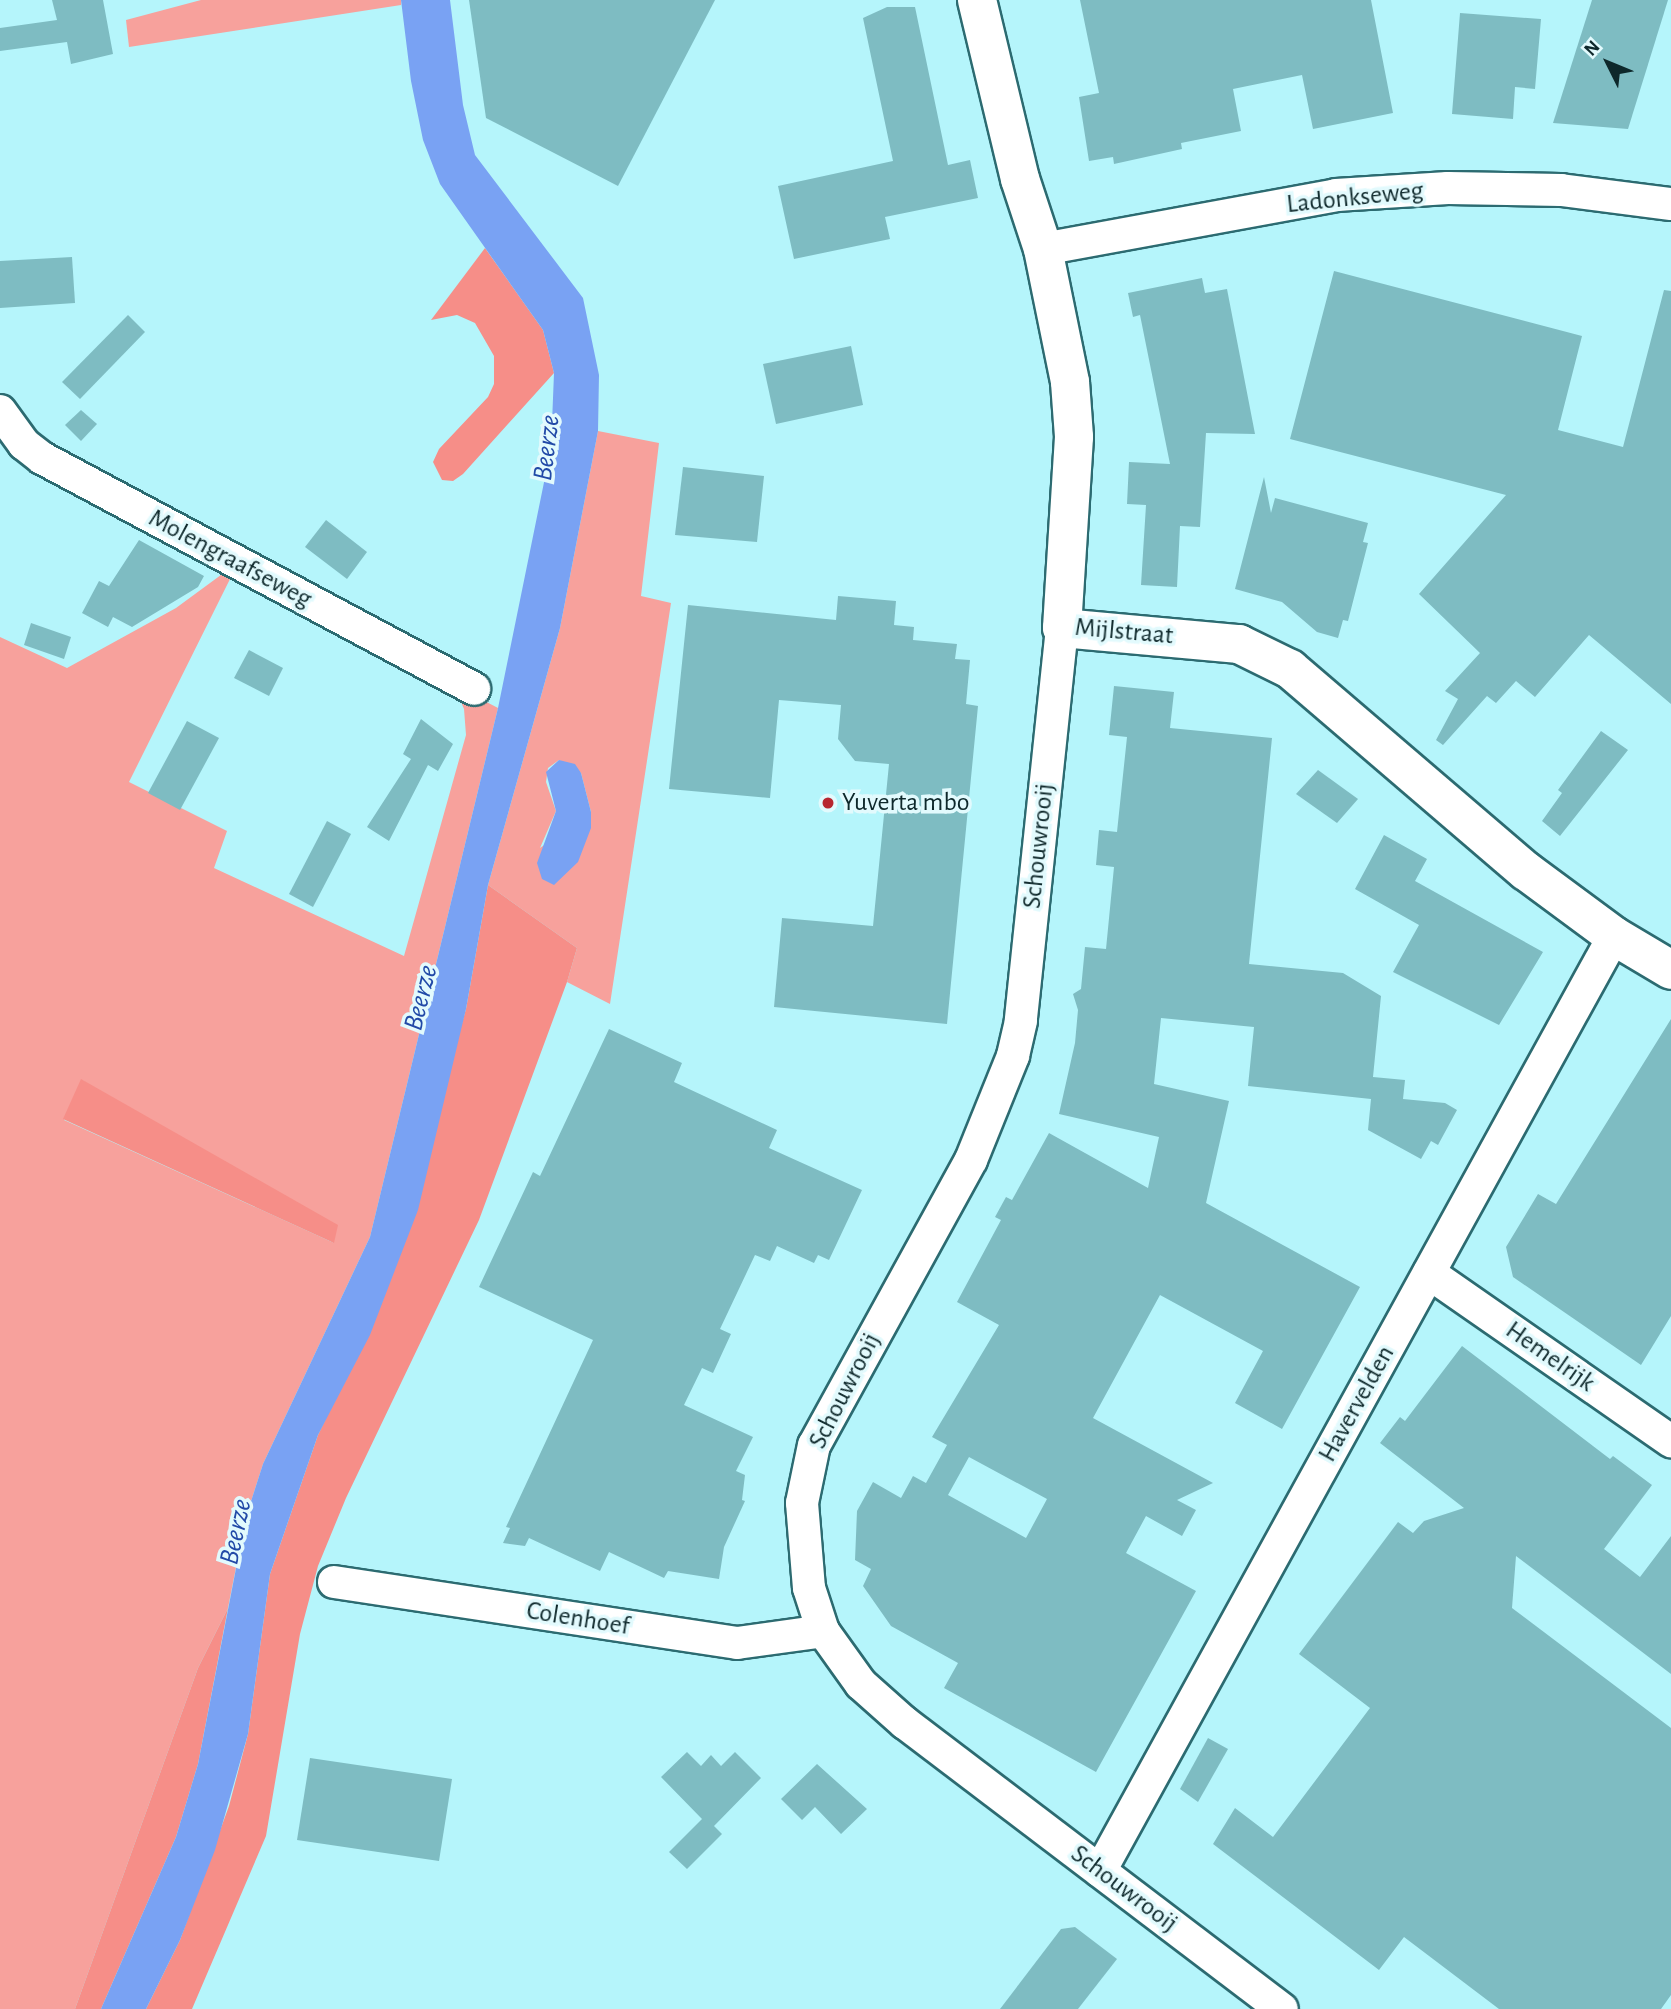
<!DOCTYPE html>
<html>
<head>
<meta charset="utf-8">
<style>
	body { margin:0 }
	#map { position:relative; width:1671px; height:2009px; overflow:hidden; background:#b5f5fb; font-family:"Alegreya Sans",sans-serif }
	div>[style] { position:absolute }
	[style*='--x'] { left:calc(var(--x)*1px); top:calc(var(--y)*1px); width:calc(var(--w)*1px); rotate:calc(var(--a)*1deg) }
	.green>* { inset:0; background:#f7a19c }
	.forest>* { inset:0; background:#f68e88 }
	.water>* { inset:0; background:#79a2f3 }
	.building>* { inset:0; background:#7ebcc2 }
	.roads { filter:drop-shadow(2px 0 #2c6b71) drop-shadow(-2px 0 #2c6b71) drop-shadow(0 2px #2c6b71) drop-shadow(0 -2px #2c6b71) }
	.minor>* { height:32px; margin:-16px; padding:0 16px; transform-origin:16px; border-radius:16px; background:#fff }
	.secondary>* { height:38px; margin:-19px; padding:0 19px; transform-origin:19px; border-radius:19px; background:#fff }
	.dots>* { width:19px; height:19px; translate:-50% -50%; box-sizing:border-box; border:4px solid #e2fafd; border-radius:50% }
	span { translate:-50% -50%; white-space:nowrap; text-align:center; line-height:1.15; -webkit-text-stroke:7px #e2fafd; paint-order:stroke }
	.street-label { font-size:26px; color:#0e282b }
	.poi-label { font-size:26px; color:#0e282b }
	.left { translate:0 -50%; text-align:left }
	.water-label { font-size:28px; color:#2149a7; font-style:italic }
	.north { position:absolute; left:1573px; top:28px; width:70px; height:70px; -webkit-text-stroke:5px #e2fafd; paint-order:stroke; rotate:313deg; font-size:19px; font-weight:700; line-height:28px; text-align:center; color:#0e282b }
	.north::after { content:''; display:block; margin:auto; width:24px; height:32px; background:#0e282b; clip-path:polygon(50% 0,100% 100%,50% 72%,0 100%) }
</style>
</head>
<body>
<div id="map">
	<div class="green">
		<i style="clip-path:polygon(201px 0,401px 0,401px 5px,129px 47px,126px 20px)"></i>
		<i style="clip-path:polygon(evenodd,598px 431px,659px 443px,641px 596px,671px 603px,610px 1004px,567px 982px,577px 948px,488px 885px,560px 628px,598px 431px,559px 760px,581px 773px,591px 812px,540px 848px,556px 811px,546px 782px,548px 768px,559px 760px)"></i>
		<i style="clip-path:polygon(evenodd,225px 572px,232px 575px,129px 782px,227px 831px,214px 868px,404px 956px,466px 735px,464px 709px,454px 685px,498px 708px,370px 1237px,263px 1464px,246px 1517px,228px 1608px,198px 1668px,75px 2009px,0 2009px,0 637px,67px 668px,176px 608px,225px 572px,82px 1080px,334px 1243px,64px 1120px,82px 1080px)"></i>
	</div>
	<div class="forest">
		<i style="clip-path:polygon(485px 248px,543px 330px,554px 373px,463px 474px,453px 481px,442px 480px,433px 462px,439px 449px,488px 397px,494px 384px,494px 356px,475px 323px,457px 315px,431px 320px)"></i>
		<i style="clip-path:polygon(488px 885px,577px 948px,567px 982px,479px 1220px,346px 1498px,318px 1566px,300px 1634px,266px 1836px,192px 2009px,146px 2009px,180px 1940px,229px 1806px,248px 1734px,270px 1574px,318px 1435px,383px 1300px,466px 1009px)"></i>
		<i style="clip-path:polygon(81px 1079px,338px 1225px,334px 1243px,63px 1119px)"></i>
		<i style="clip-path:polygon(228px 1608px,198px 1764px,176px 1837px,101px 2009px,75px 2009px,198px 1668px)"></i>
	</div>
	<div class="water">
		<i style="clip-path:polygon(401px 0,450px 0,463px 105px,475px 155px,583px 298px,599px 375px,598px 431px,560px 628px,488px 885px,466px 1009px,418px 1210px,370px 1335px,318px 1435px,270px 1574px,248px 1734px,215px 1850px,180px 1940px,146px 2009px,101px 2009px,176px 1837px,198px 1764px,246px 1517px,263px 1464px,370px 1237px,498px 708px,551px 448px,554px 373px,543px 330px,440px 184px,423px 140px,411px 81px)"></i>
		<i style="clip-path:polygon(559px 760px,575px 764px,581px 773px,591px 812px,591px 828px,578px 862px,554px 885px,542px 879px,537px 863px,556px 811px,546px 772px)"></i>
	</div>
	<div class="building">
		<i style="clip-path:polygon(52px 0,103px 0,113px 54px,71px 64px,67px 42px,0 51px,0 28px,57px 20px)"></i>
		<i style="clip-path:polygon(469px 0,715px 0,618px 186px,486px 118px)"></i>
		<i style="clip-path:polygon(1080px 0,1371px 0,1393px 113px,1313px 129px,1302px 75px,1233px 89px,1241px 131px,1181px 143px,1182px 149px,1114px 164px,1113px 157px,1089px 161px,1079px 97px,1099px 93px)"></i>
		<i style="clip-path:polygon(1592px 0,1668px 0,1628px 129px,1553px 123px)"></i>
		<i style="clip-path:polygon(887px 7px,915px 7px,948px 165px,970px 160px,978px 198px,885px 217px,890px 239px,794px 259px,778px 186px,893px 161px,863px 18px)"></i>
		<i style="clip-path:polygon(1460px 13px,1541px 19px,1535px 89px,1515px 87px,1513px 119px,1452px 114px)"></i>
		<i style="clip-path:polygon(72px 257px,75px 303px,0 308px,0 261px)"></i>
		<i style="clip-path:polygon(1334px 271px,1582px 336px,1558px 430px,1623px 447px,1664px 290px,1671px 291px,1671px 704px,1589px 635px,1535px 697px,1516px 681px,1496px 703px,1487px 696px,1443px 745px,1436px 740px,1458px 699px,1445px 691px,1480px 653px,1419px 594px,1506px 495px,1290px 439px)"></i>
		<i style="clip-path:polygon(1202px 278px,1205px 293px,1227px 289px,1255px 434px,1206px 433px,1200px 527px,1180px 526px,1177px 587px,1141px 585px,1146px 505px,1127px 504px,1129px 462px,1170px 464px,1140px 315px,1133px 317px,1128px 293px)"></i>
		<i style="clip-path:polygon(128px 315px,145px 332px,80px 399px,62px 382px)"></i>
		<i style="clip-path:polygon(851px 346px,863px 405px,776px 424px,763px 364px)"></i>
		<i style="clip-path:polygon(81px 410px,97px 424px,81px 441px,65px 425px)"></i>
		<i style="clip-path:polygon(683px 467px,764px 476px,757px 542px,675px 535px)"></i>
		<i style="clip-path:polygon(1264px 477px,1271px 513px,1275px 498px,1368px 523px,1363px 542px,1368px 543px,1348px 621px,1343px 620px,1338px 638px,1317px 632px,1282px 602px,1235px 589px)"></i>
		<i style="clip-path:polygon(326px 520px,367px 552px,347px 579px,305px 547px)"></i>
		<i style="clip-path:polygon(139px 540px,204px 576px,198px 587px,132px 627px,113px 617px,108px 627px,82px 613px,99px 581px,109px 586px)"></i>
		<i style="clip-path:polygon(838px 596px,896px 601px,894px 625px,914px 627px,913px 640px,957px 644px,955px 659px,970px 660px,966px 704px,978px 706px,947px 1024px,774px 1007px,782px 918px,873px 926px,889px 764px,855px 761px,838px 739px,841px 705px,779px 700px,770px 798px,669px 789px,688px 605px,836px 620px)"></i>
		<i style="clip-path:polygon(31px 623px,71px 637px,64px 659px,24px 645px)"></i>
		<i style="clip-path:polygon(249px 650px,283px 668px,269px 696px,234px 678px)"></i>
		<i style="clip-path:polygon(evenodd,1114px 686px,1174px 692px,1170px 728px,1272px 738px,1249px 964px,1343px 973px,1381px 996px,1373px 1077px,1405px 1080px,1403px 1099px,1445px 1103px,1457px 1110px,1438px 1145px,1431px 1141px,1421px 1159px,1368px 1130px,1371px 1099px,1248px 1086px,1254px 1027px,1161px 1018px,1154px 1084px,1229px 1101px,1206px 1203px,1360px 1287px,1282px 1429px,1235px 1403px,1263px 1351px,1160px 1295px,1093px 1418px,1213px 1483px,1177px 1500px,1196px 1510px,1182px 1536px,1146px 1516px,1126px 1553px,1196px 1591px,1096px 1772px,944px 1688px,958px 1663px,891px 1626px,863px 1586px,871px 1569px,855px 1560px,857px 1511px,873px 1482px,901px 1498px,913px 1476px,926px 1483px,947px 1445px,932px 1437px,999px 1325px,957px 1302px,1001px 1220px,995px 1217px,1006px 1197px,1012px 1200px,1049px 1133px,1148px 1188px,1159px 1137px,1059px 1114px,1075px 1043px,1078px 1010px,1073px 994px,1081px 989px,1085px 947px,1106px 949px,1114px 867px,1096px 865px,1099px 830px,1117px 832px,1127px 737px,1109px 735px,1114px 686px,969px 1457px,1047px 1499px,1026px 1538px,948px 1495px,969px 1457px)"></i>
		<i style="clip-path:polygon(421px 719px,453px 744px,438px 771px,428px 765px,389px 841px,367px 827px,411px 759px,403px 754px)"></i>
		<i style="clip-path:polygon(187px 721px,219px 738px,180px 810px,148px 793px)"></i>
		<i style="clip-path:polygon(1601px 731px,1628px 750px,1560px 836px,1542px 821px,1562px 793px,1558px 790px)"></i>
		<i style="clip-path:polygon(1318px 770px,1358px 799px,1337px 823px,1296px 794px)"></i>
		<i style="clip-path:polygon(327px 821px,351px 834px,313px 907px,289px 894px)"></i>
		<i style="clip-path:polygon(1384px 835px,1427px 859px,1415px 881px,1543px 952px,1499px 1025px,1393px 972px,1419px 925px,1355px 889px)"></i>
		<i style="clip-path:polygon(1671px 1019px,1671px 1316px,1641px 1365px,1513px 1277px,1506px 1247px,1538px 1194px,1556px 1204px)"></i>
		<i style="clip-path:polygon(609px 1029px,682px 1063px,674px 1082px,777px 1130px,769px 1148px,862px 1190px,829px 1260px,818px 1255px,814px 1263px,777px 1246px,770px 1261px,755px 1255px,720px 1329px,731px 1334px,713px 1373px,702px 1368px,684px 1405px,753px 1437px,736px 1471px,745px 1475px,742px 1500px,745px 1501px,724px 1547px,719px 1579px,668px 1571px,664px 1578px,609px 1552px,600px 1571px,529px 1538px,525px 1546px,503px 1543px,510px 1528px,506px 1527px,593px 1340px,479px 1287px,533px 1172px,540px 1176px)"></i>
		<i style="clip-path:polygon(1462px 1346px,1610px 1459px,1613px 1456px,1652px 1485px,1604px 1549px,1640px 1577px,1671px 1536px,1671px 1674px,1516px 1556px,1512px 1608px,1671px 1728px,1671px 1995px,1661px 2009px,1499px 2009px,1404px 1937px,1379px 1970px,1213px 1844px,1235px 1808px,1273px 1837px,1370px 1708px,1299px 1654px,1398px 1522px,1413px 1533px,1424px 1521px,1464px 1508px,1380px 1443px,1400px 1417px,1405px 1421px)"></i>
		<i style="clip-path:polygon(1208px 1738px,1228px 1749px,1198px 1802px,1180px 1789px)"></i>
		<i style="clip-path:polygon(687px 1752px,701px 1766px,711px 1755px,721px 1766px,735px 1752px,761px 1778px,714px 1826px,722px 1834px,687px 1869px,669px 1852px,702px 1819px,661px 1777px)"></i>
		<i style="clip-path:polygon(310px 1758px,452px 1779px,439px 1861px,297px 1840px)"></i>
		<i style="clip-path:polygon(817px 1764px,867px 1809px,841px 1834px,815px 1807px,802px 1820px,781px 1799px)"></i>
		<i style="clip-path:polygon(1075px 1927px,1117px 1959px,1078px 2009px,1000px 2009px,1061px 1929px)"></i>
	</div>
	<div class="roads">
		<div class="minor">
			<i style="--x:1043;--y:249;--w:298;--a:-10.4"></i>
			<i style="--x:1336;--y:195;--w:112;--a:-3.6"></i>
			<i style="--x:1448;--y:188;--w:113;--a:1"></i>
			<i style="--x:1561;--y:190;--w:111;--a:7.3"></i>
			<i style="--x:0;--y:411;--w:41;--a:54"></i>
			<i style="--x:24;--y:444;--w:23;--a:38"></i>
			<i style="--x:42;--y:458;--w:490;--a:28.1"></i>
			<i style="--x:1062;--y:628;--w:395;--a:96"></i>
			<i style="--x:1021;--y:1021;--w:36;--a:103"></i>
			<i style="--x:1013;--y:1056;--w:112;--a:112"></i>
			<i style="--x:971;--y:1160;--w:325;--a:118.8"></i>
			<i style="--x:814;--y:1445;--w:59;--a:101.7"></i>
			<i style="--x:802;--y:1503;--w:85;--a:85.3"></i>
			<i style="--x:809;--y:1588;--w:45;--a:72"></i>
			<i style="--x:823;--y:1631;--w:65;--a:54.4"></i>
			<i style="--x:861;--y:1684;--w:59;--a:41.6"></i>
			<i style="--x:905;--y:1723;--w:473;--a:37.2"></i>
			<i style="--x:1429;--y:1273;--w:295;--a:34.8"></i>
			<i style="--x:334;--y:1582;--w:408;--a:8.6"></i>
			<i style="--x:737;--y:1643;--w:87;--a:-7.9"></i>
			<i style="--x:1100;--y:1871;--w:1067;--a:-61.2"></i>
		</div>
		<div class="secondary">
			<i style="--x:977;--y:0;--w:184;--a:76.5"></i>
			<i style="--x:1020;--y:179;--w:74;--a:71.8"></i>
			<i style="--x:1043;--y:249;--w:136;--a:78.5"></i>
			<i style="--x:1070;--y:382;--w:55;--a:85.8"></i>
			<i style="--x:1074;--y:437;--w:191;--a:93.6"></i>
			<i style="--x:1062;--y:628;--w:178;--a:5.2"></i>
			<i style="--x:1239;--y:644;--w:57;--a:26.1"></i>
			<i style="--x:1290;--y:669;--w:311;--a:40.6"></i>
			<i style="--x:1526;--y:871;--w:109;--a:36.5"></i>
			<i style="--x:1614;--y:936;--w:66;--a:30.8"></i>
		</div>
	</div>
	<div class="dots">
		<i style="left:828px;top:803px;background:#b7262f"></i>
	</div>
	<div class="street-label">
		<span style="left:1355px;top:198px;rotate:-6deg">Ladonkseweg</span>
		<span style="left:230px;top:559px;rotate:28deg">Molengraafseweg</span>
		<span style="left:1124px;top:632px;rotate:5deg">Mijlstraat</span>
		<span style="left:1039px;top:846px;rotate:-84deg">Schouwrooij</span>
		<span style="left:1550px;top:1357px;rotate:35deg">Hemelrijk</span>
		<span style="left:845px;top:1391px;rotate:-63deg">Schouwrooij</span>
		<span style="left:1357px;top:1404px;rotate:-61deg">Havervelden</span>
		<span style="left:578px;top:1619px;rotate:9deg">Colenhoef</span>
		<span style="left:1124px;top:1889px;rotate:37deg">Schouwrooij</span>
	</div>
	<div class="poi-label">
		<span class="left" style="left:842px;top:803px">Yuverta mbo</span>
	</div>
	<div class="water-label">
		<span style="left:547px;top:448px;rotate:-83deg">Beerze</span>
		<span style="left:421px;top:998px;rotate:-76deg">Beerze</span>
		<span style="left:236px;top:1532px;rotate:-78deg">Beerze</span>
	</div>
	<div class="north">N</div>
</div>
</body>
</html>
